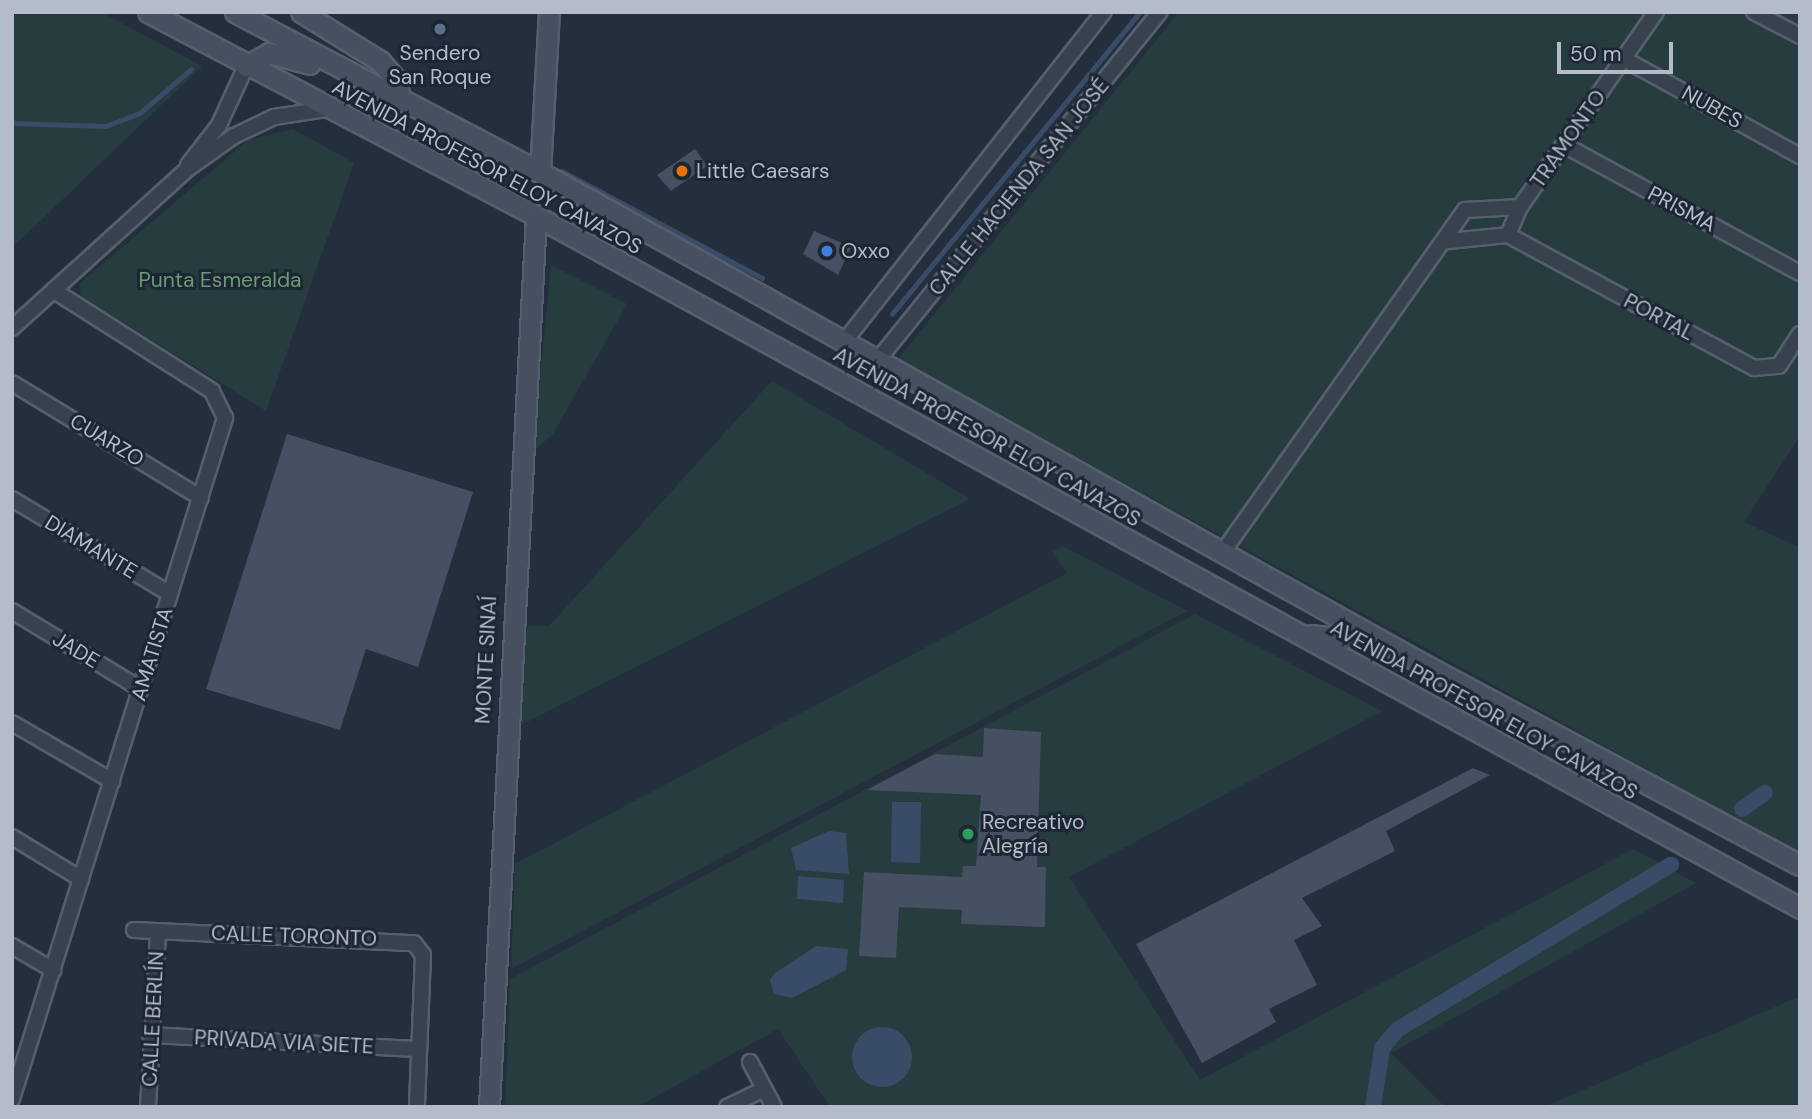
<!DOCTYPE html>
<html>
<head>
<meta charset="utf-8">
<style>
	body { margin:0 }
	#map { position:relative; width:1812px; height:1119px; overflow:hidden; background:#242f3e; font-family:"DM Sans",sans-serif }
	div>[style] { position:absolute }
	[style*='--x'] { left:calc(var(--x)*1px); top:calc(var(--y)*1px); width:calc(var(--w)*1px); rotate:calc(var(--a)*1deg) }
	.green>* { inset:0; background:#263c3f }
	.water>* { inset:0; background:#394c67 }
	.round { border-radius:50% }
	.stream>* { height:4.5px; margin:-2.25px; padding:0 2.25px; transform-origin:2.25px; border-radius:2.25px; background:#394c67 }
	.canal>* { height:16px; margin:-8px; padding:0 8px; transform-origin:8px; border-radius:8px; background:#394c67 }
	.building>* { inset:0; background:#455162 }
	.roads { filter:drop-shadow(2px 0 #565f6c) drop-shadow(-2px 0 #565f6c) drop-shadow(0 2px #565f6c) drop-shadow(0 -2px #565f6c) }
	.street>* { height:14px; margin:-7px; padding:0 7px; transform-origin:7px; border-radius:7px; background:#38414e }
	.secondary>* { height:19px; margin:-9.5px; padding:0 9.5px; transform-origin:9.5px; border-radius:9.5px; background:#465061 }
	.dots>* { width:19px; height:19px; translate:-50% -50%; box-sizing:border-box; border:4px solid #1d2633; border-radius:50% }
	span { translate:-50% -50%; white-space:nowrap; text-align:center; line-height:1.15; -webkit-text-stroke:6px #1d2633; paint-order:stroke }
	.poi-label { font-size:21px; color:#b4bcc9 }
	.left { translate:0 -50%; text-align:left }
	.street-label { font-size:21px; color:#b4bcc9 }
	.park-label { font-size:21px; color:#6b9a76 }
	.frame { position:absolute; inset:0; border:14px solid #b4bcc9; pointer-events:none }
	.scale { position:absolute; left:1557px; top:42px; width:116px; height:32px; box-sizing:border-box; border:4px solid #b4bcc9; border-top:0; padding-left:9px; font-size:21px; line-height:24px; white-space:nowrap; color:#b4bcc9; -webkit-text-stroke:5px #1d2633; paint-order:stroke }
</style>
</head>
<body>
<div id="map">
	<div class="green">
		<i style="clip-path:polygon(12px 12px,101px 12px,202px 66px,12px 248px)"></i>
		<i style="clip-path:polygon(1179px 12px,1800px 12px,1800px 436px,1744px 522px,1800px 548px,1800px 853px,898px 359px)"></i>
		<i style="clip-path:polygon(293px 129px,354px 163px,266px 411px,81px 296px,79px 284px,248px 140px)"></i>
		<i style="clip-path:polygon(551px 265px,627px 304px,553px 434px,533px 452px)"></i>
		<i style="clip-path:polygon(772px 381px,970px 499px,521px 725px,526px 626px,549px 626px)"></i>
		<i style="clip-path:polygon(1063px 546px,1187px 611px,511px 969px,515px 864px,1067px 573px,1052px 552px)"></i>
		<i style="clip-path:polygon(1195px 614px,1382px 711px,1069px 877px,1200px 1080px,1633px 849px,1696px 883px,1391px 1053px,1445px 1107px,830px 1107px,778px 1029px,637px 1107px,505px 1107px,510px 979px)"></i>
		<i style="clip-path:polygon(1800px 996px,1800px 1107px,1544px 1107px)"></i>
	</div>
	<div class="water">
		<i style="clip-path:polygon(892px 802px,921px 802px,920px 863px,891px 862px)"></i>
		<i style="clip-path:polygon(829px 831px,846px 833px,849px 874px,796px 870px,791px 848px)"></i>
		<i style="clip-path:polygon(798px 876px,844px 880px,843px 903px,797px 899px)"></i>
		<i style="clip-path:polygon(816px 946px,848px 949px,846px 970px,792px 998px,774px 994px,770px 980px,775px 973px)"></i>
		<i class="round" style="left:852px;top:1027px;width:60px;height:60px"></i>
	</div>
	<div class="stream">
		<i style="--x:12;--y:123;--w:94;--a:1.8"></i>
		<i style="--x:106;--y:126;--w:36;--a:-21"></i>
		<i style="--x:140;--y:113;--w:67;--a:-40.8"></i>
		<i style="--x:562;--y:171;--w:227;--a:28.1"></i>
		<i style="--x:892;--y:314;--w:391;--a:-50.6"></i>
	</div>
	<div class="canal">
		<i style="--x:1742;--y:809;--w:28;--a:-35"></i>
		<i style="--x:1373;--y:1107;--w:60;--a:-81.3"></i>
		<i style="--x:1382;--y:1048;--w:23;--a:-50"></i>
		<i style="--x:1397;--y:1030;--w:320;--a:-31.1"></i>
	</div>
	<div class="building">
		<i style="clip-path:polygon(695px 149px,707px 166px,671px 191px,657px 175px)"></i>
		<i style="clip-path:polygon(814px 231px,851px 247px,838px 275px,803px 254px)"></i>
		<i style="clip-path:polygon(287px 434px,473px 492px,418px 667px,366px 649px,340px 730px,206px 689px)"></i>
		<i style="clip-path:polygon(984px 728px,1041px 732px,1037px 867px,1046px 867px,1045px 927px,961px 924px,962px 910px,899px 907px,896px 958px,859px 956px,864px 872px,962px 877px,963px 866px,976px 866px,981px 795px,867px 790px,935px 754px,983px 757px)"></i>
		<i style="clip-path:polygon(1473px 768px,1490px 775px,1386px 831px,1395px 851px,1302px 898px,1322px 926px,1294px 940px,1317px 985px,1269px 1009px,1276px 1022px,1202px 1063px,1136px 944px)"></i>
	</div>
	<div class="roads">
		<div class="street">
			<i style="--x:1754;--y:12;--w:52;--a:27.6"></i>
			<i style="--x:1624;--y:59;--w:201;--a:28.9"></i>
			<i style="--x:1564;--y:145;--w:268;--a:28.5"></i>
			<i style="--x:188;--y:165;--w:51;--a:-52.2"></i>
			<i style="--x:219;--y:125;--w:65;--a:-65.4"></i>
			<i style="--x:1508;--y:235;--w:280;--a:28.4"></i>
			<i style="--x:1754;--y:368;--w:25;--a:-5"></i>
			<i style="--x:1779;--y:366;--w:38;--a:-57"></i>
			<i style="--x:1508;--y:235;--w:30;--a:-67"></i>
			<i style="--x:1520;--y:207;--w:238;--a:-55.1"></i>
			<i style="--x:1448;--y:241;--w:60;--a:-5.7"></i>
			<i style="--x:12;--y:328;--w:235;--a:-42.2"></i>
			<i style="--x:186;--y:170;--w:59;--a:-35.3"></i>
			<i style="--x:234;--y:136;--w:44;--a:-25.4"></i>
			<i style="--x:274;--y:117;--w:54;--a:-8.6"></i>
			<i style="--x:844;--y:342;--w:420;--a:-51.8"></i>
			<i style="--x:877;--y:361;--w:449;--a:-51"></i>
			<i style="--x:12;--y:383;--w:221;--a:31.3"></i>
			<i style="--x:12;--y:499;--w:184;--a:31"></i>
			<i style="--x:1222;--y:553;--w:420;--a:-54.7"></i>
			<i style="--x:1465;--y:210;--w:55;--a:-3.1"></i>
			<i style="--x:12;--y:611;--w:151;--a:31.2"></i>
			<i style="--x:12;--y:723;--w:116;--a:30.1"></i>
			<i style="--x:12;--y:837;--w:81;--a:31.3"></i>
			<i style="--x:134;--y:930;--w:280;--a:2.7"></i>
			<i style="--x:414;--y:943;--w:15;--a:53"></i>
			<i style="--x:423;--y:955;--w:152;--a:92.3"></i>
			<i style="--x:12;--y:946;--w:48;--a:30.3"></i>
			<i style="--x:150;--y:1035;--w:269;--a:3"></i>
			<i style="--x:750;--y:1062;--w:51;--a:61.9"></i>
			<i style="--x:12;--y:1099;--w:714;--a:-72.63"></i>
			<i style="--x:225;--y:418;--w:30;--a:-116"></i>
			<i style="--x:212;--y:391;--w:188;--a:-147.6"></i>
			<i style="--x:148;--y:1107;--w:176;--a:-86.7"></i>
			<i style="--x:727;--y:1107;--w:41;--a:-25.9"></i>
		</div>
		<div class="secondary">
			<i style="--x:148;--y:12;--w:438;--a:27.7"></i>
			<i style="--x:536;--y:216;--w:1441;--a:28.7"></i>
			<i style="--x:235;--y:12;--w:344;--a:27.7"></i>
			<i style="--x:540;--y:172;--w:1011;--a:29.13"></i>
			<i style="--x:1423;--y:664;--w:427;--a:28.1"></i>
			<i style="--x:301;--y:12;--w:93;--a:31.8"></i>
			<i style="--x:380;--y:61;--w:23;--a:49"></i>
			<i style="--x:395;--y:78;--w:24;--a:75"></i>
			<i style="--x:246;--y:66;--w:26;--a:-29"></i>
			<i style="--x:269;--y:53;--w:42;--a:15"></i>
			<i style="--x:540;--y:172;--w:160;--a:-86.8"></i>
			<i style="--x:1311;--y:635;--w:31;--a:7"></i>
			<i style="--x:1342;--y:639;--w:17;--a:-59"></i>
			<i style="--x:489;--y:1107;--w:892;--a:-86.98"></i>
		</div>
	</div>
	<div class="dots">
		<i style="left:440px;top:29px;background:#5c6f8a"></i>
		<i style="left:682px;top:171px;background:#e8710a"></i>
		<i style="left:827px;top:251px;background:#3f7fe0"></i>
		<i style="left:968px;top:834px;background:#2e9e5b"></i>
	</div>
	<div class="poi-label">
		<span style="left:440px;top:65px">Sendero<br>San Roque</span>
		<span class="left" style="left:696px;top:171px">Little Caesars</span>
		<span class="left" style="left:841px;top:251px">Oxxo</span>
		<span class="left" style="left:982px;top:834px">Recreativo<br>Alegría</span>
	</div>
	<div class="street-label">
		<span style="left:1712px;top:107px;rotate:29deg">NUBES</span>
		<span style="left:1568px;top:139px;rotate:-55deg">TRAMONTO</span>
		<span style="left:487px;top:167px;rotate:28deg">AVENIDA PROFESOR ELOY CAVAZOS</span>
		<span style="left:1019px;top:187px;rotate:-51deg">CALLE HACIENDA SAN JOSÉ</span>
		<span style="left:1682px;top:209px;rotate:28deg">PRISMA</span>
		<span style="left:1659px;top:317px;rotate:28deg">PORTAL</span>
		<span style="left:987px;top:437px;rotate:29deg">AVENIDA PROFESOR ELOY CAVAZOS</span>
		<span style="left:107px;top:440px;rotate:31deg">CUARZO</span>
		<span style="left:91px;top:547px;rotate:31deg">DIAMANTE</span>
		<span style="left:76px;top:650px;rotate:31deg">JADE</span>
		<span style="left:152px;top:654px;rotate:-73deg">AMATISTA</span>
		<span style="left:486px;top:660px;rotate:-87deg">MONTE SINAÍ</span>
		<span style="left:1484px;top:710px;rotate:29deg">AVENIDA PROFESOR ELOY CAVAZOS</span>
		<span style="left:294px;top:936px;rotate:2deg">CALLE TORONTO</span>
		<span style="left:153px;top:1019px;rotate:-87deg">CALLE BERLÍN</span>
		<span style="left:284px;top:1042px;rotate:3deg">PRIVADA VIA SIETE</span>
	</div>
	<div class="park-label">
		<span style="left:220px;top:280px">Punta Esmeralda</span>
	</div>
	<div class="frame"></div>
	<div class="scale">50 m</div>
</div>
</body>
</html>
